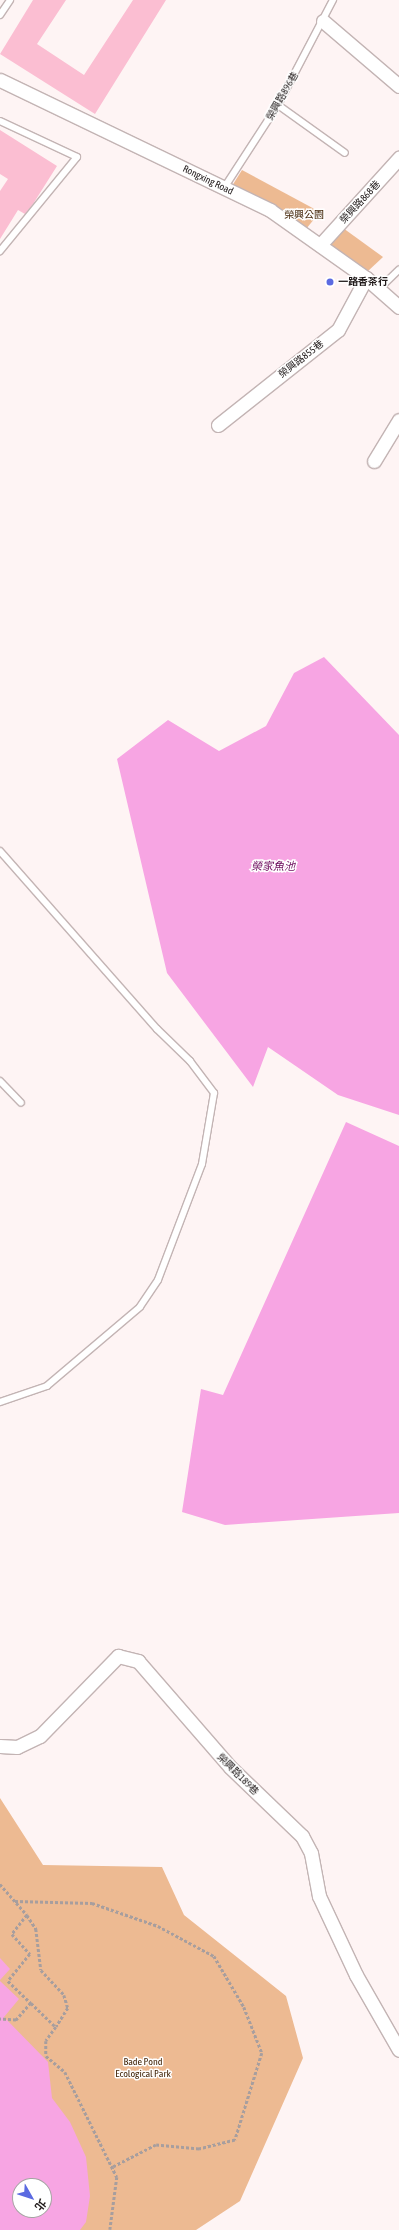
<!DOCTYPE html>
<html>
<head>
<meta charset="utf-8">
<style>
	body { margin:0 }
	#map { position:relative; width:399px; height:2230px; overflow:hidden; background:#fef4f4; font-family:"Asap Condensed","Noto Sans TC",sans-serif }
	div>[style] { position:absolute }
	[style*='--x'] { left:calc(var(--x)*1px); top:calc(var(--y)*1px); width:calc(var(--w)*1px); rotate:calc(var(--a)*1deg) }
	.green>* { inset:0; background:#edba92 }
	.water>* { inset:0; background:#f7a5e3 }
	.building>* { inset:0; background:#fbbed2 }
	.path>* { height:2.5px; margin-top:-1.25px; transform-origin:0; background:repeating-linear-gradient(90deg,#a79e9e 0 3px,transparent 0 5px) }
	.roads { filter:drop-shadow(1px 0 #c3b4b4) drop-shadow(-1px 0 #c3b4b4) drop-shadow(0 1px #c3b4b4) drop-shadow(0 -1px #c3b4b4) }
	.service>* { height:6px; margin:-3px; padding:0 3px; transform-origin:3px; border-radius:3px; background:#fff }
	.minor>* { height:13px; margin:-6.5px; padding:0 6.5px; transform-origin:6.5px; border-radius:6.5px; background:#fff }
	.dots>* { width:11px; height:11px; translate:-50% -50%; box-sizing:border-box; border:2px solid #fff; border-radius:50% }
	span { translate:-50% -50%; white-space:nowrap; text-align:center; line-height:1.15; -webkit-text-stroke:3px #fff; paint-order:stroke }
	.street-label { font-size:10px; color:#201a1a }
	.park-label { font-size:10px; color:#422407 }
	.poi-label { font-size:10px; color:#201a1a; font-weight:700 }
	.left { translate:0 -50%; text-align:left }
	.water-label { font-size:11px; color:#6b075b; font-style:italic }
	.north { position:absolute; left:12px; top:2178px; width:40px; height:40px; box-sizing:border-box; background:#fff; border:1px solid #a6a3a3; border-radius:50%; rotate:129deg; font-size:11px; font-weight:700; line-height:16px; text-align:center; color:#201a1a }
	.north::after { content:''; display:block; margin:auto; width:14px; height:18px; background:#5b6ae1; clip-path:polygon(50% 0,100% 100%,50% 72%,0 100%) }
</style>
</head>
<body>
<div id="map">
	<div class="green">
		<i style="clip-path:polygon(242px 170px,320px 212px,306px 229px,232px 186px)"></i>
		<i style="clip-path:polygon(343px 228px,383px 257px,367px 272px,327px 244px)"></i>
		<i style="clip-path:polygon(evenodd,0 1798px,43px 1865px,162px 1867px,184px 1915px,286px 1996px,303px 2058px,240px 2201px,196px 2230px,0 2230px,0 1798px,20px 2186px,44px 2186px,44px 2210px,20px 2210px,20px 2186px)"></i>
	</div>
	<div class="water">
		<i style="clip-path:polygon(324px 657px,399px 735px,399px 1115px,338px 1095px,268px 1047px,253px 1087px,167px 973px,117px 759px,168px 720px,219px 751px,266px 726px,294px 673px)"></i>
		<i style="clip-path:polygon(346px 1122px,399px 1146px,399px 1513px,225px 1525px,182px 1512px,201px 1389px,223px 1395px)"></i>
		<i style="clip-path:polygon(0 1958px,10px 1969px,0 1980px)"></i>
		<i style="clip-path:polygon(evenodd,0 1981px,19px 1999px,4px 2017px,48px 2062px,52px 2098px,70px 2122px,86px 2157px,90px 2196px,86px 2222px,80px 2230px,0 2230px,0 1981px,20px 2186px,44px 2186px,44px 2210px,20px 2210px,20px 2186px)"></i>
	</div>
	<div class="building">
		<i style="clip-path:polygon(33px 0,66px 0,37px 44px,84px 75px,133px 0,166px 0,95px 114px,0 54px)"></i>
		<i style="clip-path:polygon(0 130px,57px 166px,33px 204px,25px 214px,18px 210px,0 239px,0 191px,8px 179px,0 174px)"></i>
	</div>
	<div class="path">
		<i style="--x:0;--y:1884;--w:41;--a:48.9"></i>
		<i style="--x:27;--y:1915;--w:24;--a:128"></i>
		<i style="--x:12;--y:1934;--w:27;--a:48"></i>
		<i style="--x:30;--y:1954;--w:35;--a:129"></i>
		<i style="--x:8;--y:1981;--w:32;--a:44"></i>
		<i style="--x:31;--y:2003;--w:23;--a:131"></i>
		<i style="--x:16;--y:2020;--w:16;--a:-176"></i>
		<i style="--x:15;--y:1901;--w:77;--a:1.5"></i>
		<i style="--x:92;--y:1903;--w:70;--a:19.2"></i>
		<i style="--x:158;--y:1926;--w:64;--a:28.2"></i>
		<i style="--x:214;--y:1956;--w:59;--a:59.5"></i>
		<i style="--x:244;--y:2007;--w:49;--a:68.6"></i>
		<i style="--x:262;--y:2053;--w:91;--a:107.2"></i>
		<i style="--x:235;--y:2140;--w:37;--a:166"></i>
		<i style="--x:199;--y:2149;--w:43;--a:-174.7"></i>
		<i style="--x:156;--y:2145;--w:48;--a:152.9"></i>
		<i style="--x:27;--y:1915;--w:17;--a:57"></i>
		<i style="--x:36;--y:1929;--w:41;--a:83"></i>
		<i style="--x:41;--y:1970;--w:34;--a:47"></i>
		<i style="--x:64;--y:1995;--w:14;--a:73"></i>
		<i style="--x:68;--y:2008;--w:22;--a:122"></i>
		<i style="--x:31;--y:2003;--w:35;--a:44"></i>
		<i style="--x:56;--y:2027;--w:17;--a:126"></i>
		<i style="--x:46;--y:2041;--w:15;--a:90"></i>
		<i style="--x:46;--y:2056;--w:25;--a:40"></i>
		<i style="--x:65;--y:2072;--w:117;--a:63.7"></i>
		<i style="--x:117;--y:2177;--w:53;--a:97.5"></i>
	</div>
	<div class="roads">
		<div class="service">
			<i style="--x:0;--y:15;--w:18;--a:-56"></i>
			<i style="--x:278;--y:105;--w:82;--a:35.6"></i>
			<i style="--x:0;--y:121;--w:85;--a:25.1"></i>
			<i style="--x:77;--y:157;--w:122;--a:129.3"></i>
			<i style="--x:224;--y:188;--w:99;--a:-57"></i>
			<i style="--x:278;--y:105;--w:119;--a:-62.4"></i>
			<i style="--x:379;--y:289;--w:28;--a:-44"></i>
			<i style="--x:0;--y:851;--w:237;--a:48.6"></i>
			<i style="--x:157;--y:1029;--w:46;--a:44.1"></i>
			<i style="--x:190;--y:1061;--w:40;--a:53"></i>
			<i style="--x:214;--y:1093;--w:72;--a:99.6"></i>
			<i style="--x:202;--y:1164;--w:124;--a:110.8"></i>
			<i style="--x:158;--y:1280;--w:32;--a:124"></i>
			<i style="--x:140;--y:1307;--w:122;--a:139.7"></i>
			<i style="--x:47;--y:1386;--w:50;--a:161.2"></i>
			<i style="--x:0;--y:1081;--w:30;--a:46"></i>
		</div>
		<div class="minor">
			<i style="--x:323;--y:21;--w:100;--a:40.5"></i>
			<i style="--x:0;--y:80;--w:300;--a:25.7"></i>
			<i style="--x:270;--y:210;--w:118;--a:35.3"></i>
			<i style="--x:366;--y:278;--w:44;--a:41.3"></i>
			<i style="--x:320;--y:245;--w:118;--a:-47.8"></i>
			<i style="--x:218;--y:425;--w:153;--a:-38.4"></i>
			<i style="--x:338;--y:330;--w:59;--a:-61.7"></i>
			<i style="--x:374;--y:461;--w:48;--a:-58.6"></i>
			<i style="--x:0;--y:1746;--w:17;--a:3"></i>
			<i style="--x:17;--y:1747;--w:25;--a:-26"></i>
			<i style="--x:40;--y:1736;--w:112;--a:-45.7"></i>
			<i style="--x:118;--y:1656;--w:21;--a:14"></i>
			<i style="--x:138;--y:1661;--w:140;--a:49"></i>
			<i style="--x:230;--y:1767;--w:100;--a:43.8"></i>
			<i style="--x:302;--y:1836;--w:19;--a:62"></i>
			<i style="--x:311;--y:1853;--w:44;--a:79.5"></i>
			<i style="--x:319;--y:1896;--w:87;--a:64.9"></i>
			<i style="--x:356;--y:1975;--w:86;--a:60.2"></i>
		</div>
	</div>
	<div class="dots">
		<i style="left:330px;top:282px;background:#5b6ae1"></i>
	</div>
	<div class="street-label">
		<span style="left:282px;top:96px;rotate:-60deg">榮興路896巷</span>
		<span style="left:208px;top:180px;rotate:26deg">Rongxing Road</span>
		<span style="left:360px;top:202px;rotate:-47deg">榮興路868巷</span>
		<span style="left:301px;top:359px;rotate:-38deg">榮興路855巷</span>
		<span style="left:238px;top:1774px;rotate:45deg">榮興路189巷</span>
	</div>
	<div class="park-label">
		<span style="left:304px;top:215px">榮興公園</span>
		<span style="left:143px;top:2067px">Bade Pond<br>Ecological Park</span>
	</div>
	<div class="poi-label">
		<span class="left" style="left:338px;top:282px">一路香茶行</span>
	</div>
	<div class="water-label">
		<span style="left:273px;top:866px">榮家魚池</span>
	</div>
	<div class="north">北</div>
</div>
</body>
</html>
